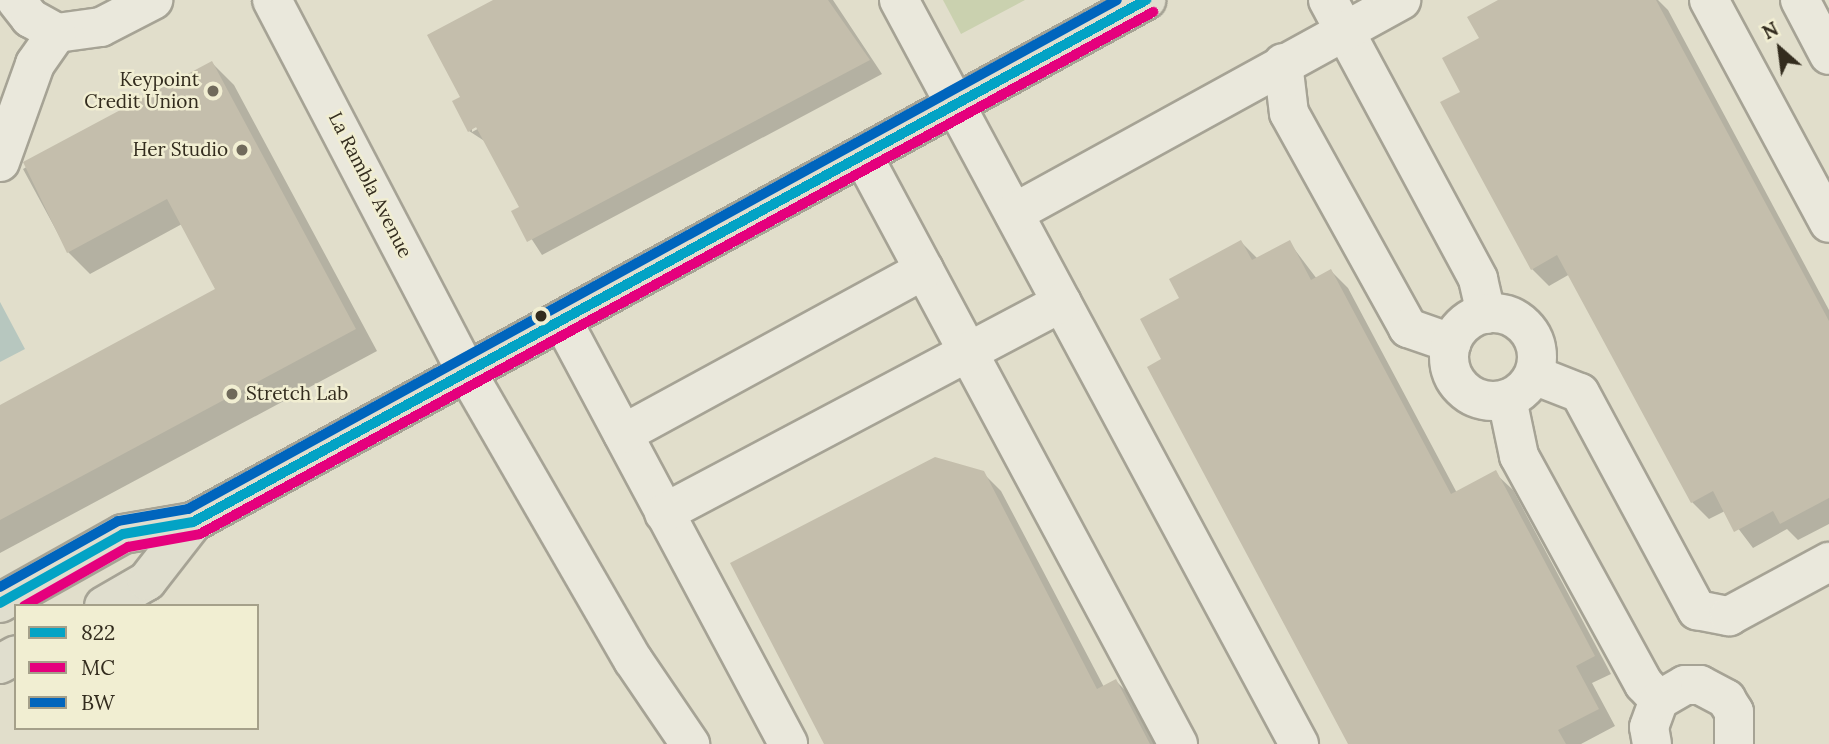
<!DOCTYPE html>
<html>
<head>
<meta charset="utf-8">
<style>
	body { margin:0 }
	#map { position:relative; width:1829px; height:744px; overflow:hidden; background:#e1decb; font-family:Lora,serif }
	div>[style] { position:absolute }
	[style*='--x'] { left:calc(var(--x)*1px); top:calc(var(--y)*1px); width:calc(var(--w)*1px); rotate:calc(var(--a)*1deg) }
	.green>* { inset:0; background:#cad1af }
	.water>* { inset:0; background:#b7c7bf }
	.shadow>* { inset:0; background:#0003 }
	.building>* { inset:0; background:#c4beac }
	.roads { filter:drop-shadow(2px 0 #a6a395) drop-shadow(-2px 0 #a6a395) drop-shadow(0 2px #a6a395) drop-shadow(0 -2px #a6a395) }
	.minor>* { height:38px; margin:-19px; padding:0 19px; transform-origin:19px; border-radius:19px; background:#eae8dc }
	.minor>.ring { margin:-19px; padding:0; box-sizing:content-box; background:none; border:38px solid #eae8dc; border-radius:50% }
	.major>* { height:38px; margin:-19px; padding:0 19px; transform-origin:19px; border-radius:19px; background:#e0dece }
	.bus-1>* { height:10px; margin:-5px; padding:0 5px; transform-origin:5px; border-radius:5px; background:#03a3c5 }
	.bus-2>* { height:10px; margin:-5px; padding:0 5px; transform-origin:5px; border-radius:5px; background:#e5007d }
	.bus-3>* { height:10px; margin:-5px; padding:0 5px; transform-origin:5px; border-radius:5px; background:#0065bd }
	.dots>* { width:19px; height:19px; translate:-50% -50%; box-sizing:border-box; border:4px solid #f1eed2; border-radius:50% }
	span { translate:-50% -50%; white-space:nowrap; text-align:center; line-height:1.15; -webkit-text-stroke:5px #f1eed2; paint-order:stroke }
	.poi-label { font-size:19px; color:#332c1e }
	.right { translate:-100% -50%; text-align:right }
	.left { translate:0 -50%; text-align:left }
	.street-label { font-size:19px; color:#332c1e }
	.legend { position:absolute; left:14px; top:604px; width:245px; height:126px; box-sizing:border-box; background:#f1eed2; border:2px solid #a5a08a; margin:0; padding:9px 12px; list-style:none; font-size:21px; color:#332c1e }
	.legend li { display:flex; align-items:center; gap:14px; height:35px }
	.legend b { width:35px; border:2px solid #a5a08a }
	.north { position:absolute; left:1745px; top:14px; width:70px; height:70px; -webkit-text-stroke:5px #f1eed2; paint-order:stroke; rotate:332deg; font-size:19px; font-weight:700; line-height:28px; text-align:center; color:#332c1e }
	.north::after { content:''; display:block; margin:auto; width:24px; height:32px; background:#332c1e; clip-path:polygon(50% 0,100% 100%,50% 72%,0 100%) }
</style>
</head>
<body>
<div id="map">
	<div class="green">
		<i style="clip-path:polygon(943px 0,1025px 0,961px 34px)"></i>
	</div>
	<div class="water">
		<i style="clip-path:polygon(0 302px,25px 349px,0 362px)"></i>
	</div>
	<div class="shadow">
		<i style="clip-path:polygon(evenodd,497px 0,833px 0,882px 74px,542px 255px,514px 212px,521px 208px,486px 142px,469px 131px,462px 98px,497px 0,485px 125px,472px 132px,472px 128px,485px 125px)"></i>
		<i style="clip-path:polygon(1502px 0,1658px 0,1668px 10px,1829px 310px,1829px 524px,1798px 540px,1787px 529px,1753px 548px,1725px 511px,1709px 519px,1692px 502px,1570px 274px,1549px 286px,1532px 269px,1462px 93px)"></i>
		<i style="clip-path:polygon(212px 63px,234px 85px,377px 351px,0 553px,0 407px,218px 290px,182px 224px,90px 274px,68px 252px,23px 169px)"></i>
		<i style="clip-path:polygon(1241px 242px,1258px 259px,1289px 242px,1317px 279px,1331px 271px,1348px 288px,1457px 493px,1495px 473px,1513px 490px,1611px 674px,1592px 683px,1615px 726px,1581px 744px,1350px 744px,1163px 360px,1181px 299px)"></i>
		<i style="clip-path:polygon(983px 473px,1001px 491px,1104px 687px,1116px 681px,1133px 698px,1157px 744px,827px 744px)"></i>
	</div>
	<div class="building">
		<i style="clip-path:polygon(493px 0,828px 0,870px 60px,527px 242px,511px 211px,519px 207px,476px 127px,468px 132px,452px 101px,460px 97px,427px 35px)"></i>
		<i style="clip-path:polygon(1498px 0,1656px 0,1829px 321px,1829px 498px,1780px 524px,1773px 511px,1734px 532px,1713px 491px,1691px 503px,1557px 255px,1531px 270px,1440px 102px,1460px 92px,1442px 58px,1479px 38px,1467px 17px)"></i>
		<i style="clip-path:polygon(212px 61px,356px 329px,0 520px,0 405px,215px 289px,167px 199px,67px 253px,23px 162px)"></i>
		<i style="clip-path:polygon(1241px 240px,1252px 260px,1290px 240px,1311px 280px,1331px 269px,1451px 494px,1496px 470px,1595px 656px,1576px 666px,1599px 709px,1558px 730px,1566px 744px,1348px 744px,1147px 367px,1161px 359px,1140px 319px,1179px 298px,1169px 279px)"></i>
		<i style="clip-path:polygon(935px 457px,984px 471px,1097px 689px,1116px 679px,1150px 744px,824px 744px,730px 563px)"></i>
	</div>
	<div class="roads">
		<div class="minor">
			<i style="--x:16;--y:0;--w:23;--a:52"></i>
			<i style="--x:30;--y:18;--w:31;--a:29"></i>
			<i style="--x:57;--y:33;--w:44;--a:-7.8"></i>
			<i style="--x:101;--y:27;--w:59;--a:-27.4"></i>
			<i style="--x:272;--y:0;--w:419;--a:62.4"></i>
			<i style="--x:466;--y:371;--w:334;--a:60"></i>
			<i style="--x:633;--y:660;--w:102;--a:55.8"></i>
			<i style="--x:899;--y:0;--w:845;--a:61.74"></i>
			<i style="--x:1328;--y:0;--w:317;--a:61.7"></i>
			<i style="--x:1478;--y:279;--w:36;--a:77"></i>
			<i style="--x:1709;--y:0;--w:253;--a:61.7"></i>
			<i style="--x:1800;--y:0;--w:62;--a:62.2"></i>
			<i style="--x:1283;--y:63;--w:50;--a:83.2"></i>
			<i style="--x:1289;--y:113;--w:246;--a:61"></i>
			<i style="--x:1408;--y:328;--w:46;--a:19.2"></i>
			<i style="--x:863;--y:156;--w:667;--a:61.82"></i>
			<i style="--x:0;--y:162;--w:104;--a:-70.3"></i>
			<i style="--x:35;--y:64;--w:38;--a:-55"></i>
			<i style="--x:1014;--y:213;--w:442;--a:-28.8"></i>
			<i class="ring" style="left:1449px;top:313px;width:50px;height:50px"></i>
			<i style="--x:562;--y:320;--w:480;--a:61.9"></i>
			<i style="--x:1534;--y:375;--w:49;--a:21.4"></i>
			<i style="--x:1580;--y:393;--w:247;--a:61.7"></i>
			<i style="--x:1697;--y:610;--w:33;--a:11"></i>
			<i style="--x:1729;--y:616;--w:114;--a:-28.4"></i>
			<i style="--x:1507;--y:399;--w:58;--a:78.1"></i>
			<i style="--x:1519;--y:456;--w:260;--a:61.3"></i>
			<i style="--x:1644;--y:684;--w:22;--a:47"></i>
			<i style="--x:623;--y:434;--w:343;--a:-28.6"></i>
			<i style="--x:664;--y:513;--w:450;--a:-27.9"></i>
			<i style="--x:1652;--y:744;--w:17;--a:-100"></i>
			<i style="--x:1649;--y:727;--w:29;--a:-70"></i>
			<i style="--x:1659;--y:700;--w:30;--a:-30"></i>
			<i style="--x:1685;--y:685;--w:15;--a:0"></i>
			<i style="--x:1700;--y:685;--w:30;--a:28"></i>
			<i style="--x:1726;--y:699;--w:15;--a:58"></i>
			<i style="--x:1734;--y:712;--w:32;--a:90"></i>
		</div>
		<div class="major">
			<i style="--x:0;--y:603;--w:141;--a:-29.3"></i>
			<i style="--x:123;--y:534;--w:71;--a:-9.7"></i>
			<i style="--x:193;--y:522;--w:1087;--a:-28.71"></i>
			<i style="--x:104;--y:606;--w:50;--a:-30.2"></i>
			<i style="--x:147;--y:581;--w:75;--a:-52.1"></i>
			<i style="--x:0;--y:664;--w:18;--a:-29"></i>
		</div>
	</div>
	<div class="bus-1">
		<i style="--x:0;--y:603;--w:141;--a:-29.3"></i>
		<i style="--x:123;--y:534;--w:71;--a:-9.7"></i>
		<i style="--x:193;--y:522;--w:1087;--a:-28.71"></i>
	</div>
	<div class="bus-2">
		<i style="--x:24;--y:606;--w:120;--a:-29.6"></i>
		<i style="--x:128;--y:547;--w:73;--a:-10.2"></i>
		<i style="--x:200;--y:534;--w:1087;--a:-28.71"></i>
	</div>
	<div class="bus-3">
		<i style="--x:0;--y:587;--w:135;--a:-29.2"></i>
		<i style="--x:118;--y:521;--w:71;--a:-9.7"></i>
		<i style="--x:188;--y:509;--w:1059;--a:-28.72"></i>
	</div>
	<div class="dots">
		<i style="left:213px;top:91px;background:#706a5b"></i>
		<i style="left:242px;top:150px;background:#706a5b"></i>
		<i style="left:541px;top:316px;background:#332c1e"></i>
		<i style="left:232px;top:394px;background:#706a5b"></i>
	</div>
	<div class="poi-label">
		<span class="right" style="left:199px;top:91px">Keypoint<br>Credit Union</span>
		<span class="right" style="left:228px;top:150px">Her Studio</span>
		<span class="left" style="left:246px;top:394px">Stretch Lab</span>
	</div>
	<div class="street-label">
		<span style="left:370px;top:185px;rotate:63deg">La Rambla Avenue</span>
	</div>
	<ul class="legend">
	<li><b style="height:9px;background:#03a3c5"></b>822</li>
	<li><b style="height:9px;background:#e5007d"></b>MC</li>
	<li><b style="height:9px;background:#0065bd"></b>BW</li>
	</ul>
	<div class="north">N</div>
</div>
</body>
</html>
